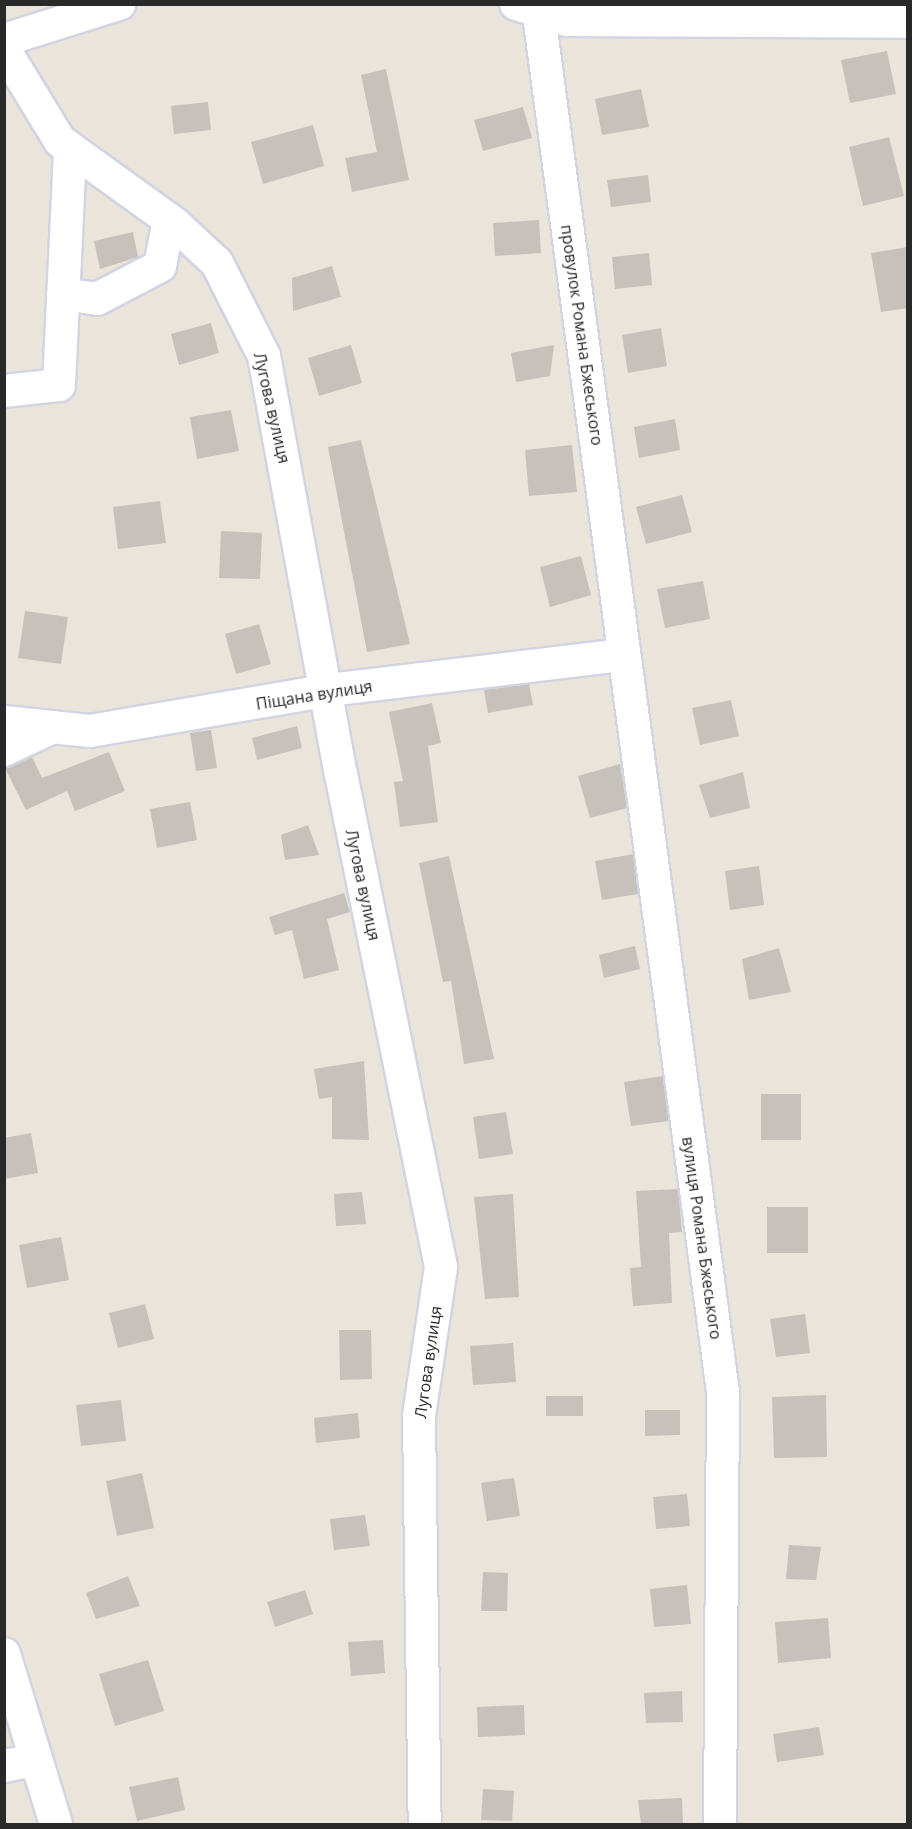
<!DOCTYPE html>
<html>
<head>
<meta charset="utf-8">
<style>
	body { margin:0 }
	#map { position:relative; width:912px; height:1829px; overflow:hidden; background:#ebe4db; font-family:"Open Sans",sans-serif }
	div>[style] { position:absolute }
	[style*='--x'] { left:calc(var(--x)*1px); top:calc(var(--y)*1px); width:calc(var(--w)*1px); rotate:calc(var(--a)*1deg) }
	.building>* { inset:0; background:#c6c1bb }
	.roads { filter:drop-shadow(2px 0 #d1d4e2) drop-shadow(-2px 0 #d1d4e2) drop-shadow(0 2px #d1d4e2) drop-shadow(0 -2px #d1d4e2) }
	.minor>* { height:32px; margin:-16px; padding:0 16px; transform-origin:16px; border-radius:16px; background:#fff }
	span { translate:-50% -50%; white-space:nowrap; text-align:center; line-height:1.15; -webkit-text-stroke:5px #fff; paint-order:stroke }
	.street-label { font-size:16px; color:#292929 }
	.frame { position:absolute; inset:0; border:6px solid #292929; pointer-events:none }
</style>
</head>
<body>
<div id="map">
	<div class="building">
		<i style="clip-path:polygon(887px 51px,896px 94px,850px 103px,841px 60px)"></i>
		<i style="clip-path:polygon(386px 69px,409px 180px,352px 192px,345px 158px,377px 152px,361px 75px)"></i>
		<i style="clip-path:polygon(641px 89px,649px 127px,602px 135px,595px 99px)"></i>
		<i style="clip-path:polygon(208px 102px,211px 130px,174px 134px,171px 106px)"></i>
		<i style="clip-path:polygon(523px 107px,532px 138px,483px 151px,474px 120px)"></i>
		<i style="clip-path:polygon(313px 125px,324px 166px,263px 184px,251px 142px)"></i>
		<i style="clip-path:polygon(889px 137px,904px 196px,863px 206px,849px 147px)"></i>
		<i style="clip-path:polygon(648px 175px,651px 202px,611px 207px,607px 180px)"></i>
		<i style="clip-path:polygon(539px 220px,541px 253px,495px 256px,493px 223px)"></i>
		<i style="clip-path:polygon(133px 232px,138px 257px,100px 269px,94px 241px)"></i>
		<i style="clip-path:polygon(908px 247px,908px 308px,881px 312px,871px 253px)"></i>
		<i style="clip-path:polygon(649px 253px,652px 285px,615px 289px,612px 257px)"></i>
		<i style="clip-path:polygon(332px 266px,341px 297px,293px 311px,292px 278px)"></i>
		<i style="clip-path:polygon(211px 323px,219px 353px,179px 365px,171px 334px)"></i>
		<i style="clip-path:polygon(661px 328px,667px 366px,628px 373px,622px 335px)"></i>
		<i style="clip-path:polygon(351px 345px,362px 383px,319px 396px,308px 358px)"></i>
		<i style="clip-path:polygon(554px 345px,550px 376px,516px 382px,511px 353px)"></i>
		<i style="clip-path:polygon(231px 410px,239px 451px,197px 459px,190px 417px)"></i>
		<i style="clip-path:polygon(675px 419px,680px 450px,639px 458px,634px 427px)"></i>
		<i style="clip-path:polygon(361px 440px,410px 644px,367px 652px,328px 447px)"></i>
		<i style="clip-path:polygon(572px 445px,577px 492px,529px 496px,525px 450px)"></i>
		<i style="clip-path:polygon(682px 495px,692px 532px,646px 544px,636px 507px)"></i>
		<i style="clip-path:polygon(160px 501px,166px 543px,118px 549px,113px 507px)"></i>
		<i style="clip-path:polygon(221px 531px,262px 533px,260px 579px,219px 578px)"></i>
		<i style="clip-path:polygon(581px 556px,591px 595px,550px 607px,540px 567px)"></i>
		<i style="clip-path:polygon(703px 581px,710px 619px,665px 628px,657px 589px)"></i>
		<i style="clip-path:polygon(25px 611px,68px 617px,61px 664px,18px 658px)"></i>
		<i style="clip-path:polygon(259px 624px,271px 664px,236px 674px,225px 634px)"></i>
		<i style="clip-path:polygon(529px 684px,533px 705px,488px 713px,484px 690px)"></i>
		<i style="clip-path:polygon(731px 700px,739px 736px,700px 745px,692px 708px)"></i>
		<i style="clip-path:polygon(432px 703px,441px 743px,428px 746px,438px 822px,400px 827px,394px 782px,403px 781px,389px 712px)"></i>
		<i style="clip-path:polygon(297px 726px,302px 748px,257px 760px,252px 738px)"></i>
		<i style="clip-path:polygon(211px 730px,217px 768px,196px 771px,190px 733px)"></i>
		<i style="clip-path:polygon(109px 752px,125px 791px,75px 811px,67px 791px,26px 810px,5px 768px,32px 757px,42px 778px)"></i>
		<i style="clip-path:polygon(620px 764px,627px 808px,590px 818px,578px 776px)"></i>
		<i style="clip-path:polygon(743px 772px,750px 808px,710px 818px,699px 785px)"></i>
		<i style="clip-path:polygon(190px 802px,197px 840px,157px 848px,150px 809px)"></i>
		<i style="clip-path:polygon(308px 825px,319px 855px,285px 860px,281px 835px)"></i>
		<i style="clip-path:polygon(633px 854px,638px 894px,602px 900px,595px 861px)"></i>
		<i style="clip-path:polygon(449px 856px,494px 1059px,464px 1064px,451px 981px,443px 982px,419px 863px)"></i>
		<i style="clip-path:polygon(759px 866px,764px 905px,730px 910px,725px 871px)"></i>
		<i style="clip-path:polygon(344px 893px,350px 912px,327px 919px,339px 970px,304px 979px,292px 930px,275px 935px,269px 917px)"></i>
		<i style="clip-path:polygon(635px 946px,640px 969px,604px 978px,599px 955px)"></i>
		<i style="clip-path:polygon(779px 948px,791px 992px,749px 1000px,742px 959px)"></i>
		<i style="clip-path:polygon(364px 1061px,369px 1140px,332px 1139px,332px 1097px,319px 1099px,314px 1069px)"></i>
		<i style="clip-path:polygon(663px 1076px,669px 1121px,631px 1126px,624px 1082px)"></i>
		<i style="clip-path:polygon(761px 1094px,801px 1094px,801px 1140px,761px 1140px)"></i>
		<i style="clip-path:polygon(506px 1112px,513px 1154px,479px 1159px,473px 1117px)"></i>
		<i style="clip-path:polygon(31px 1133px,38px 1173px,4px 1179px,4px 1138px)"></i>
		<i style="clip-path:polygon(678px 1189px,682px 1232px,669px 1233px,672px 1303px,633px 1306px,630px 1268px,641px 1267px,636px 1191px)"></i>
		<i style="clip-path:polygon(362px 1192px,366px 1224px,336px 1226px,334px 1194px)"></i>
		<i style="clip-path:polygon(513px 1194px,519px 1297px,485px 1299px,474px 1197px)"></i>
		<i style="clip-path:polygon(767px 1207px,808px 1207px,808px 1253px,767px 1253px)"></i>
		<i style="clip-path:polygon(61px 1237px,69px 1280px,27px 1288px,19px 1245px)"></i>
		<i style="clip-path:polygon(145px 1304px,154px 1339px,118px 1348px,109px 1313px)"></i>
		<i style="clip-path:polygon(805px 1314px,810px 1353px,776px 1357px,770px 1319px)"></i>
		<i style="clip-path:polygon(339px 1330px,371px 1330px,372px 1379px,340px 1380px)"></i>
		<i style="clip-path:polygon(513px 1343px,516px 1382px,473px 1385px,470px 1346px)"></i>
		<i style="clip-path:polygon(826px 1395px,827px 1457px,774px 1458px,772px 1397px)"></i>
		<i style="clip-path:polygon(546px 1396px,583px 1396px,583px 1416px,546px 1416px)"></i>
		<i style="clip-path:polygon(121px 1400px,126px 1441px,81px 1446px,76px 1405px)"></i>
		<i style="clip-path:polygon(645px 1410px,680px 1410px,680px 1435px,645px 1436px)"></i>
		<i style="clip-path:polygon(358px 1413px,360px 1438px,316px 1443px,314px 1418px)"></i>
		<i style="clip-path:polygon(142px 1473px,154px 1528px,117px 1536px,106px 1481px)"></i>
		<i style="clip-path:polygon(514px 1478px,520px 1516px,487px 1521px,481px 1483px)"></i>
		<i style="clip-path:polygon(687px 1494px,690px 1526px,656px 1529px,653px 1497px)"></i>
		<i style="clip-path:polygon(365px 1515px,370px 1546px,334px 1550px,330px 1519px)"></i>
		<i style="clip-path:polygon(789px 1545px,821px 1547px,816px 1580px,786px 1579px)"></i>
		<i style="clip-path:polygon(483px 1572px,508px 1573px,507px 1611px,481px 1611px)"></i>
		<i style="clip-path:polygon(128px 1576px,140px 1606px,96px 1619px,86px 1593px)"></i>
		<i style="clip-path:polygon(687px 1585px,691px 1624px,654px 1627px,650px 1589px)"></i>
		<i style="clip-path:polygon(305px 1590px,313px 1614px,275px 1627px,267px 1602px)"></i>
		<i style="clip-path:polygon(828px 1618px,831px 1658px,778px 1663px,775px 1622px)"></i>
		<i style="clip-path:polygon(383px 1640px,385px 1673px,351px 1676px,348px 1642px)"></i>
		<i style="clip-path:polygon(148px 1660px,164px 1711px,115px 1726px,99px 1674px)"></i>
		<i style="clip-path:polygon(682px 1691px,683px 1722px,646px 1723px,644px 1693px)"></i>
		<i style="clip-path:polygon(524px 1705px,525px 1735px,478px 1737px,477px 1707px)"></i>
		<i style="clip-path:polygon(819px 1727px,824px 1755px,777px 1762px,773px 1734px)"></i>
		<i style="clip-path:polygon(178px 1777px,185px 1810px,137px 1821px,129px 1787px)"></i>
		<i style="clip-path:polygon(483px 1789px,514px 1791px,512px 1821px,481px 1820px)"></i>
		<i style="clip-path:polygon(682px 1798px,683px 1824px,641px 1824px,638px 1800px)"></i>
	</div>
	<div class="roads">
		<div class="minor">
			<i style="--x:516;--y:4;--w:53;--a:17.4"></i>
			<i style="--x:567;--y:20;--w:341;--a:0.3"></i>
			<i style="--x:539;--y:15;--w:1390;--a:82.39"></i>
			<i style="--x:723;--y:1393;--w:431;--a:90.4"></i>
			<i style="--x:4;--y:40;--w:121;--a:-17.4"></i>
			<i style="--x:4;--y:49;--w:108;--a:58.7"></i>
			<i style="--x:60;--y:141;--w:142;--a:35.8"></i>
			<i style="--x:175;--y:224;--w:57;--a:42.9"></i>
			<i style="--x:217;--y:263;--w:104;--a:63.2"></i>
			<i style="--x:264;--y:356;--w:425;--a:79.6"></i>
			<i style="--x:341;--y:774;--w:503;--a:78.53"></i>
			<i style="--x:441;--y:1267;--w:151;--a:98.4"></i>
			<i style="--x:419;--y:1416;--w:408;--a:89.2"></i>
			<i style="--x:63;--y:294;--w:34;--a:8"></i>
			<i style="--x:97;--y:299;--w:71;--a:-27.6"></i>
			<i style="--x:160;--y:266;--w:47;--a:-78.9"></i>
			<i style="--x:4;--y:391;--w:55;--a:-6.2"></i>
			<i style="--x:59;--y:385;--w:236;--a:-87.3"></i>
			<i style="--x:4;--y:722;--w:86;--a:6"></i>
			<i style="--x:90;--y:731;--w:242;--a:-9.7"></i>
			<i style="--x:329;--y:690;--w:297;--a:-6.8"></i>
			<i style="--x:4;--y:750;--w:54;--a:-25.1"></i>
			<i style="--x:4;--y:1654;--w:178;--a:73"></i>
			<i style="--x:4;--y:1766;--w:31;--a:-11"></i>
		</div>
	</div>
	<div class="street-label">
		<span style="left:582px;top:335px;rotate:82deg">провулок Романа Бжеського</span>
		<span style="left:272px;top:408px;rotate:77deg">Лугова вулиця</span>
		<span style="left:314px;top:695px;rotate:-9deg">Піщана вулиця</span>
		<span style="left:363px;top:885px;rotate:78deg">Лугова вулиця</span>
		<span style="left:702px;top:1238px;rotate:82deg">вулиця Романа Бжеського</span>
		<span style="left:428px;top:1362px;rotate:-82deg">Лугова вулиця</span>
	</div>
	<div class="frame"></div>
</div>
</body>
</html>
